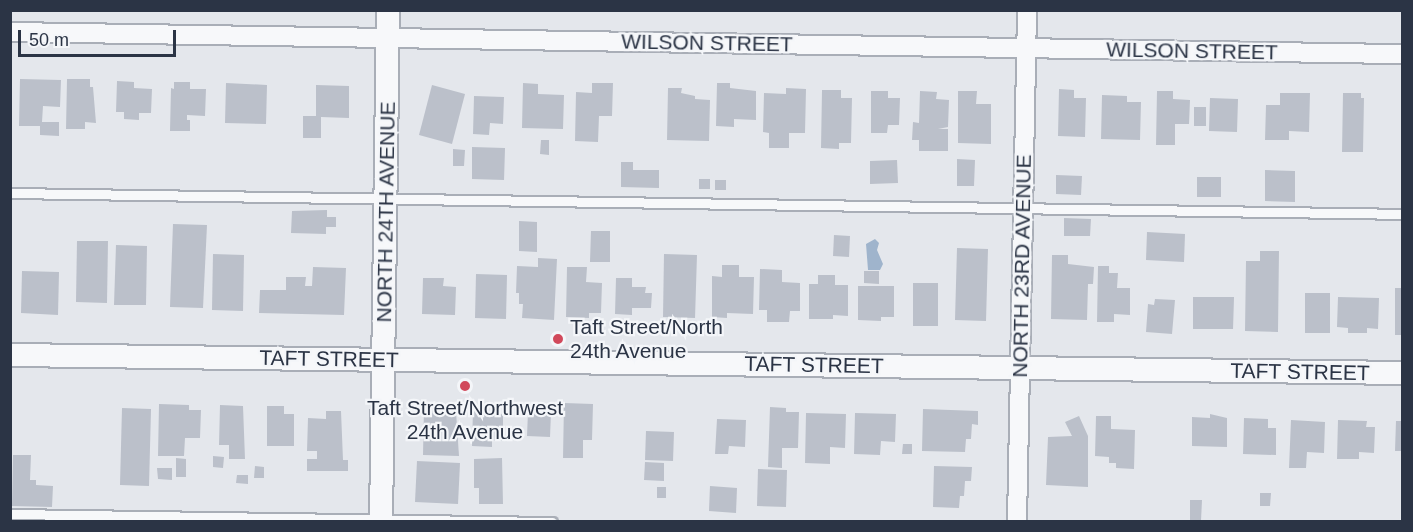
<!DOCTYPE html>
<html>
<head>
<meta charset="utf-8">
<style>
	body { margin:0 }
	#map { position:relative; width:1413px; height:532px; overflow:hidden; background:#e4e7ec; font-family:Arial,sans-serif }
	div>[style] { position:absolute }
	[style*='--x'] { left:calc(var(--x)*1px); top:calc(var(--y)*1px); width:calc(var(--w)*1px); rotate:calc(var(--a)*1deg) }
	.water>* { inset:0; background:#9fb4cc }
	.building>* { inset:0; background:#bbc0ca }
	.roads { filter:drop-shadow(2px 0 #a9aeb7) drop-shadow(-2px 0 #a9aeb7) drop-shadow(0 2px #a9aeb7) drop-shadow(0 -2px #a9aeb7) }
	.service>* { height:9px; margin:-4.5px; padding:0 4.5px; transform-origin:4.5px; border-radius:4.5px; background:#f7f8fa }
	.minor>* { height:18px; margin:-9px; padding:0 9px; transform-origin:9px; border-radius:9px; background:#f7f8fa }
	.tertiary>* { height:22px; margin:-11px; padding:0 11px; transform-origin:11px; border-radius:11px; background:#f7f8fa }
	.dots>* { width:16px; height:16px; translate:-50% -50%; box-sizing:border-box; border:3px solid #f4f6f9; border-radius:50% }
	span { translate:-50% -50%; white-space:nowrap; text-align:center; line-height:1.15; -webkit-text-stroke:4.5px #f4f6f9; paint-order:stroke }
	.street-label { font-size:21px; color:#2b3445 }
	.poi-label { font-size:21px; color:#2b3445 }
	.left { translate:0 -50%; text-align:left }
	.frame { position:absolute; inset:0; border:12px solid #2b3445; pointer-events:none }
	.scale { position:absolute; left:18px; top:30px; width:158px; height:27px; box-sizing:border-box; border:3px solid #2b3445; border-top:0; padding-left:8px; font-size:18px; line-height:21px; white-space:nowrap; color:#2b3445; -webkit-text-stroke:4px #f4f6f9; paint-order:stroke }
</style>
</head>
<body>
<div id="map">
	<div class="water">
		<i style="clip-path:polygon(875px 239px,879px 243px,877px 250px,883px 264px,880px 270px,868px 270px,866px 244px)"></i>
	</div>
	<div class="building">
		<i style="clip-path:polygon(20px 79px,61px 80px,60px 107px,43px 106px,42px 122px,59px 122px,59px 136px,40px 135px,40px 126px,19px 126px)"></i>
		<i style="clip-path:polygon(67px 79px,90px 79px,90px 87px,93px 87px,96px 123px,85px 122px,85px 129px,66px 129px)"></i>
		<i style="clip-path:polygon(117px 81px,134px 82px,134px 88px,152px 89px,151px 113px,139px 113px,139px 120px,124px 119px,124px 112px,116px 112px)"></i>
		<i style="clip-path:polygon(174px 82px,190px 82px,190px 89px,206px 89px,205px 116px,187px 115px,187px 120px,190px 120px,190px 131px,170px 131px,171px 88px,174px 89px)"></i>
		<i style="clip-path:polygon(226px 83px,267px 85px,266px 124px,225px 123px)"></i>
		<i style="clip-path:polygon(523px 83px,538px 84px,538px 94px,564px 95px,563px 129px,522px 128px)"></i>
		<i style="clip-path:polygon(592px 83px,613px 83px,612px 116px,599px 116px,598px 142px,575px 141px,576px 92px,592px 93px)"></i>
		<i style="clip-path:polygon(717px 83px,730px 83px,730px 88px,756px 91px,756px 120px,734px 119px,734px 127px,716px 126px)"></i>
		<i style="clip-path:polygon(316px 85px,349px 86px,349px 118px,321px 117px,321px 138px,303px 138px,303px 116px,316px 116px)"></i>
		<i style="clip-path:polygon(432px 85px,465px 94px,452px 144px,419px 135px)"></i>
		<i style="clip-path:polygon(668px 88px,682px 88px,681px 93px,695px 96px,695px 99px,710px 100px,709px 141px,667px 140px)"></i>
		<i style="clip-path:polygon(786px 88px,806px 89px,805px 133px,789px 133px,789px 148px,769px 148px,769px 133px,763px 132px,764px 93px,786px 94px)"></i>
		<i style="clip-path:polygon(1059px 89px,1074px 90px,1074px 98px,1086px 98px,1085px 137px,1058px 136px)"></i>
		<i style="clip-path:polygon(822px 90px,841px 90px,841px 98px,852px 98px,851px 143px,839px 143px,839px 149px,821px 148px)"></i>
		<i style="clip-path:polygon(871px 91px,888px 91px,888px 98px,900px 98px,899px 125px,888px 125px,887px 133px,871px 133px)"></i>
		<i style="clip-path:polygon(920px 91px,937px 92px,936px 99px,949px 100px,948px 127px,938px 129px,948px 129px,948px 151px,919px 151px,919px 140px,912px 140px,913px 122px,919px 123px)"></i>
		<i style="clip-path:polygon(958px 91px,977px 91px,976px 104px,991px 104px,991px 144px,958px 143px)"></i>
		<i style="clip-path:polygon(1157px 91px,1173px 91px,1173px 99px,1190px 100px,1189px 124px,1175px 124px,1175px 145px,1156px 145px)"></i>
		<i style="clip-path:polygon(1280px 93px,1310px 93px,1309px 132px,1289px 131px,1289px 140px,1265px 140px,1266px 105px,1280px 105px)"></i>
		<i style="clip-path:polygon(1343px 93px,1361px 93px,1361px 98px,1364px 98px,1363px 152px,1342px 152px)"></i>
		<i style="clip-path:polygon(1102px 95px,1127px 96px,1127px 102px,1141px 102px,1140px 140px,1101px 139px)"></i>
		<i style="clip-path:polygon(474px 96px,504px 97px,503px 124px,490px 123px,489px 135px,473px 134px)"></i>
		<i style="clip-path:polygon(1210px 98px,1238px 99px,1237px 132px,1209px 131px)"></i>
		<i style="clip-path:polygon(1194px 107px,1206px 107px,1206px 126px,1194px 126px)"></i>
		<i style="clip-path:polygon(541px 140px,549px 140px,549px 155px,540px 154px)"></i>
		<i style="clip-path:polygon(472px 147px,505px 148px,504px 180px,472px 179px)"></i>
		<i style="clip-path:polygon(453px 149px,465px 150px,464px 166px,453px 166px)"></i>
		<i style="clip-path:polygon(957px 159px,975px 160px,974px 186px,957px 186px)"></i>
		<i style="clip-path:polygon(897px 160px,898px 183px,870px 184px,870px 161px)"></i>
		<i style="clip-path:polygon(621px 162px,633px 162px,633px 170px,659px 170px,659px 188px,621px 187px)"></i>
		<i style="clip-path:polygon(1265px 170px,1295px 171px,1295px 202px,1265px 201px)"></i>
		<i style="clip-path:polygon(1056px 175px,1082px 176px,1081px 195px,1056px 194px)"></i>
		<i style="clip-path:polygon(1197px 177px,1221px 177px,1221px 197px,1197px 197px)"></i>
		<i style="clip-path:polygon(699px 179px,710px 179px,710px 189px,699px 189px)"></i>
		<i style="clip-path:polygon(715px 180px,726px 180px,726px 190px,715px 190px)"></i>
		<i style="clip-path:polygon(327px 210px,327px 217px,336px 217px,336px 227px,326px 227px,326px 234px,291px 233px,292px 211px)"></i>
		<i style="clip-path:polygon(1064px 218px,1091px 219px,1090px 236px,1064px 236px)"></i>
		<i style="clip-path:polygon(519px 221px,537px 222px,537px 252px,519px 251px)"></i>
		<i style="clip-path:polygon(173px 224px,207px 225px,203px 308px,170px 307px)"></i>
		<i style="clip-path:polygon(591px 231px,610px 231px,610px 262px,590px 262px)"></i>
		<i style="clip-path:polygon(1147px 232px,1185px 234px,1184px 262px,1146px 260px)"></i>
		<i style="clip-path:polygon(834px 235px,850px 236px,849px 257px,833px 256px)"></i>
		<i style="clip-path:polygon(77px 241px,108px 241px,107px 303px,76px 302px)"></i>
		<i style="clip-path:polygon(116px 245px,147px 246px,146px 305px,114px 305px)"></i>
		<i style="clip-path:polygon(957px 248px,988px 249px,986px 321px,955px 320px)"></i>
		<i style="clip-path:polygon(1260px 251px,1279px 251px,1278px 332px,1245px 331px,1246px 261px,1260px 261px)"></i>
		<i style="clip-path:polygon(213px 254px,244px 255px,243px 311px,212px 310px)"></i>
		<i style="clip-path:polygon(664px 254px,697px 255px,695px 318px,663px 317px)"></i>
		<i style="clip-path:polygon(1052px 255px,1068px 255px,1068px 264px,1094px 267px,1093px 284px,1088px 284px,1087px 320px,1051px 319px)"></i>
		<i style="clip-path:polygon(538px 258px,557px 259px,554px 320px,522px 318px,523px 304px,519px 304px,519px 293px,516px 293px,517px 266px,538px 267px)"></i>
		<i style="clip-path:polygon(722px 265px,739px 265px,739px 277px,754px 277px,753px 314px,727px 313px,727px 318px,712px 317px,712px 276px,722px 277px)"></i>
		<i style="clip-path:polygon(1098px 266px,1109px 266px,1109px 273px,1118px 273px,1117px 288px,1130px 288px,1130px 315px,1114px 314px,1114px 322px,1097px 322px)"></i>
		<i style="clip-path:polygon(313px 267px,346px 268px,344px 315px,259px 313px,260px 290px,286px 290px,286px 277px,306px 277px,305px 286px,312px 286px)"></i>
		<i style="clip-path:polygon(567px 267px,587px 267px,586px 282px,602px 283px,601px 313px,589px 313px,589px 318px,566px 317px)"></i>
		<i style="clip-path:polygon(760px 269px,782px 270px,782px 282px,800px 283px,800px 311px,790px 311px,789px 322px,767px 322px,767px 310px,759px 310px)"></i>
		<i style="clip-path:polygon(22px 271px,59px 272px,58px 315px,21px 313px)"></i>
		<i style="clip-path:polygon(864px 271px,879px 271px,879px 284px,864px 283px)"></i>
		<i style="clip-path:polygon(476px 274px,507px 275px,506px 319px,475px 318px)"></i>
		<i style="clip-path:polygon(818px 275px,835px 275px,835px 285px,848px 285px,848px 316px,833px 315px,833px 319px,809px 319px,809px 284px,818px 284px)"></i>
		<i style="clip-path:polygon(423px 278px,444px 278px,443px 286px,456px 287px,455px 315px,422px 314px)"></i>
		<i style="clip-path:polygon(616px 278px,632px 278px,632px 287px,646px 287px,645px 293px,652px 293px,651px 308px,632px 308px,632px 315px,615px 314px)"></i>
		<i style="clip-path:polygon(913px 283px,938px 283px,938px 326px,913px 326px)"></i>
		<i style="clip-path:polygon(858px 286px,894px 286px,894px 317px,881px 317px,881px 321px,858px 320px)"></i>
		<i style="clip-path:polygon(1395px 288px,1402px 288px,1402px 335px,1395px 335px)"></i>
		<i style="clip-path:polygon(1305px 293px,1330px 293px,1330px 333px,1305px 333px)"></i>
		<i style="clip-path:polygon(1193px 297px,1234px 297px,1233px 329px,1193px 329px)"></i>
		<i style="clip-path:polygon(1338px 297px,1379px 298px,1378px 329px,1367px 328px,1367px 333px,1348px 333px,1348px 328px,1337px 327px)"></i>
		<i style="clip-path:polygon(1155px 299px,1175px 300px,1172px 334px,1146px 332px,1148px 304px,1154px 305px)"></i>
		<i style="clip-path:polygon(564px 403px,593px 404px,592px 440px,583px 440px,583px 458px,563px 458px)"></i>
		<i style="clip-path:polygon(159px 404px,189px 405px,189px 410px,201px 410px,200px 438px,185px 438px,184px 456px,158px 456px)"></i>
		<i style="clip-path:polygon(220px 405px,243px 406px,245px 459px,229px 459px,229px 445px,219px 445px)"></i>
		<i style="clip-path:polygon(267px 406px,284px 406px,284px 414px,294px 414px,294px 446px,267px 446px)"></i>
		<i style="clip-path:polygon(770px 407px,786px 408px,786px 412px,799px 412px,798px 448px,782px 448px,782px 468px,768px 467px)"></i>
		<i style="clip-path:polygon(122px 408px,151px 409px,149px 486px,120px 485px)"></i>
		<i style="clip-path:polygon(424px 408px,456px 412px,459px 456px,423px 455px)"></i>
		<i style="clip-path:polygon(473px 409px,489px 409px,489px 413px,503px 414px,503px 441px,492px 441px,492px 447px,472px 446px)"></i>
		<i style="clip-path:polygon(923px 409px,978px 411px,978px 425px,972px 424px,971px 439px,966px 439px,965px 452px,922px 451px)"></i>
		<i style="clip-path:polygon(326px 411px,341px 411px,343px 460px,348px 460px,348px 471px,307px 471px,307px 459px,317px 459px,317px 451px,307px 451px,308px 418px,326px 419px)"></i>
		<i style="clip-path:polygon(528px 412px,551px 412px,550px 437px,527px 436px)"></i>
		<i style="clip-path:polygon(806px 413px,846px 414px,845px 448px,830px 447px,830px 464px,805px 463px)"></i>
		<i style="clip-path:polygon(855px 413px,896px 414px,895px 442px,881px 441px,880px 455px,854px 454px)"></i>
		<i style="clip-path:polygon(1210px 414px,1227px 418px,1227px 447px,1192px 446px,1192px 417px,1210px 418px)"></i>
		<i style="clip-path:polygon(1079px 416px,1088px 436px,1088px 487px,1046px 485px,1048px 437px,1072px 436px,1065px 422px)"></i>
		<i style="clip-path:polygon(1096px 416px,1111px 416px,1111px 429px,1135px 430px,1134px 469px,1116px 468px,1116px 463px,1109px 463px,1109px 457px,1095px 456px)"></i>
		<i style="clip-path:polygon(1244px 418px,1268px 419px,1268px 428px,1276px 428px,1276px 455px,1243px 454px)"></i>
		<i style="clip-path:polygon(717px 419px,746px 420px,745px 447px,729px 446px,728px 454px,715px 454px)"></i>
		<i style="clip-path:polygon(1291px 420px,1325px 422px,1324px 453px,1307px 452px,1306px 468px,1289px 468px)"></i>
		<i style="clip-path:polygon(1338px 420px,1367px 421px,1366px 427px,1375px 427px,1374px 453px,1359px 452px,1359px 459px,1337px 459px)"></i>
		<i style="clip-path:polygon(1396px 421px,1402px 421px,1402px 451px,1395px 451px)"></i>
		<i style="clip-path:polygon(646px 431px,674px 432px,673px 461px,645px 460px)"></i>
		<i style="clip-path:polygon(903px 444px,912px 444px,912px 454px,902px 454px)"></i>
		<i style="clip-path:polygon(13px 455px,31px 455px,30px 480px,36px 480px,36px 485px,53px 486px,52px 507px,12px 506px)"></i>
		<i style="clip-path:polygon(213px 456px,224px 457px,223px 468px,213px 467px)"></i>
		<i style="clip-path:polygon(176px 458px,186px 459px,186px 477px,176px 477px)"></i>
		<i style="clip-path:polygon(502px 458px,503px 504px,479px 504px,479px 488px,474px 488px,474px 459px)"></i>
		<i style="clip-path:polygon(417px 461px,460px 463px,458px 504px,415px 502px)"></i>
		<i style="clip-path:polygon(645px 462px,664px 463px,664px 481px,644px 480px)"></i>
		<i style="clip-path:polygon(255px 466px,264px 467px,264px 478px,254px 478px)"></i>
		<i style="clip-path:polygon(934px 466px,972px 467px,971px 481px,965px 481px,964px 496px,960px 496px,959px 508px,933px 507px)"></i>
		<i style="clip-path:polygon(157px 468px,172px 468px,172px 480px,158px 479px)"></i>
		<i style="clip-path:polygon(758px 469px,787px 470px,786px 507px,757px 506px)"></i>
		<i style="clip-path:polygon(237px 475px,248px 475px,248px 484px,236px 483px)"></i>
		<i style="clip-path:polygon(710px 486px,737px 488px,736px 513px,709px 511px)"></i>
		<i style="clip-path:polygon(657px 487px,666px 487px,666px 498px,657px 498px)"></i>
		<i style="clip-path:polygon(1260px 493px,1271px 493px,1270px 506px,1260px 506px)"></i>
		<i style="clip-path:polygon(1190px 500px,1202px 500px,1201px 521px,1190px 521px)"></i>
	</div>
	<div class="roads">
		<div class="service">
			<i style="--x:10;--y:193;--w:1392;--a:0.86"></i>
			<i style="--x:10;--y:514;--w:542;--a:0.85"></i>
		</div>
		<div class="minor">
			<i style="--x:10;--y:32;--w:1392;--a:0.91"></i>
			<i style="--x:1017;--y:522;--w:512;--a:-88.88"></i>
		</div>
		<div class="tertiary">
			<i style="--x:10;--y:355;--w:1392;--a:0.74"></i>
			<i style="--x:381;--y:522;--w:512;--a:-89.22"></i>
		</div>
	</div>
	<div class="dots">
		<i style="left:558px;top:339px;background:#d1495b"></i>
		<i style="left:465px;top:386px;background:#d1495b"></i>
	</div>
	<div class="street-label">
		<span style="left:707px;top:43px;rotate:1deg">WILSON STREET</span>
		<span style="left:1192px;top:51px;rotate:1deg">WILSON STREET</span>
		<span style="left:386px;top:212px;rotate:-89deg">NORTH 24TH AVENUE</span>
		<span style="left:1022px;top:266px;rotate:-89deg">NORTH 23RD AVENUE</span>
		<span style="left:329px;top:359px;rotate:1deg">TAFT STREET</span>
		<span style="left:814px;top:365px;rotate:1deg">TAFT STREET</span>
		<span style="left:1300px;top:372px;rotate:1deg">TAFT STREET</span>
	</div>
	<div class="poi-label">
		<span class="left" style="left:570px;top:339px">Taft Street/North<br>24th Avenue</span>
		<span style="left:465px;top:420px">Taft Street/Northwest<br>24th Avenue</span>
	</div>
	<div class="frame"></div>
	<div class="scale">50 m</div>
</div>
</body>
</html>
